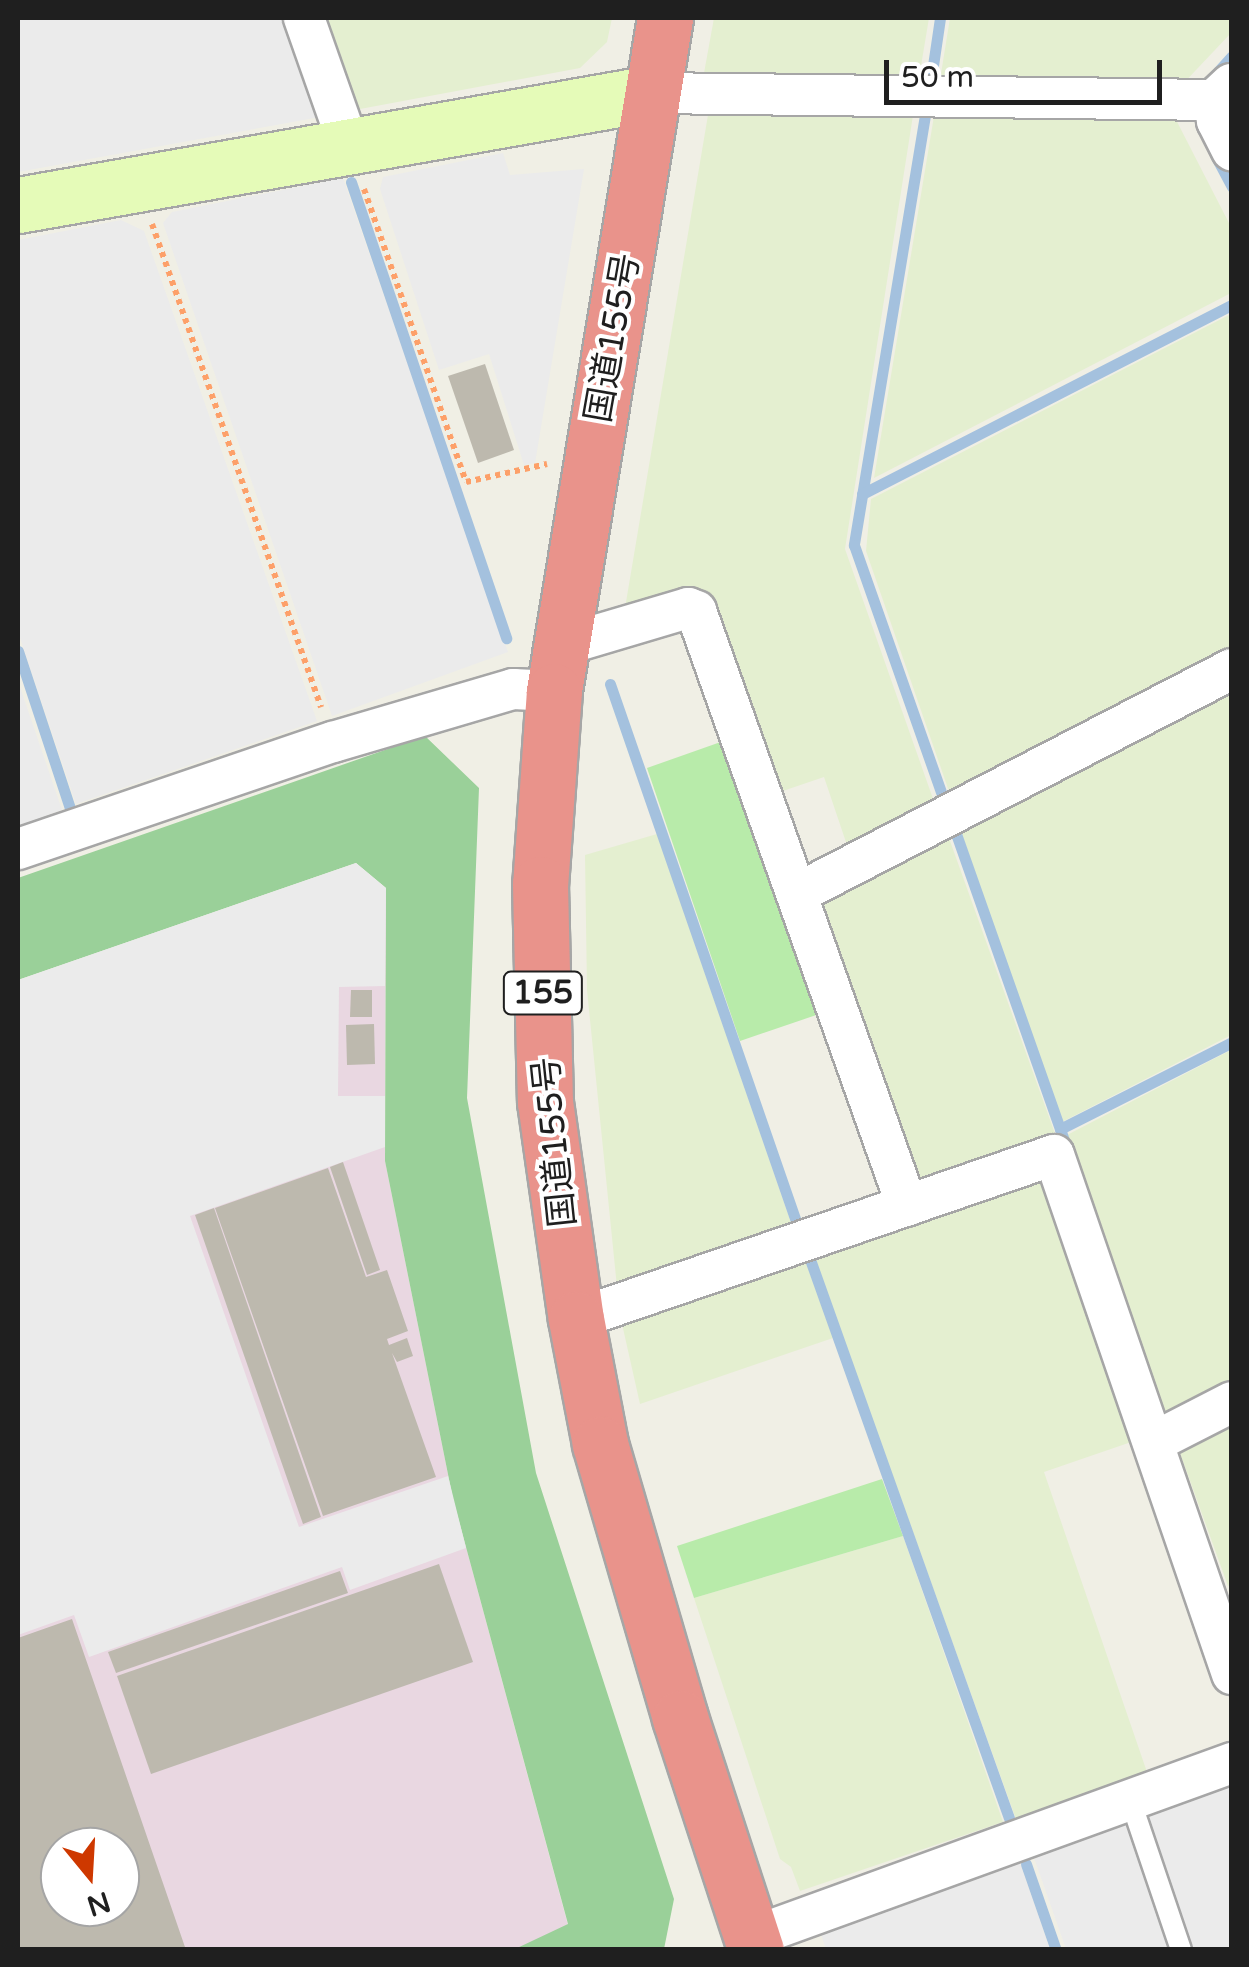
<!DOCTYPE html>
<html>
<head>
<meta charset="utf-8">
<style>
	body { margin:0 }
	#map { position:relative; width:1249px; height:1967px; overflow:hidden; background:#f0efe5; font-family:"Varela Round","Noto Sans JP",sans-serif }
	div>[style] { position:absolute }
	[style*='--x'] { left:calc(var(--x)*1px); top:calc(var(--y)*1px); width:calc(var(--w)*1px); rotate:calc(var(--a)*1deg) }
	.industrial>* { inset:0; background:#e9d7e1 }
	.farmland>* { inset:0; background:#e4efd0 }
	.grass>* { inset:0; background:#b8ebaa }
	.forest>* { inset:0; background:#9ad099 }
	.parking>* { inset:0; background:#ebebeb }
	.stream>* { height:11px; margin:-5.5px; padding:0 5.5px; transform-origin:5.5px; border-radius:5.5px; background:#a4c1de }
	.building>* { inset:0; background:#bdb9ae }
	.path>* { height:6px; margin-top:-3px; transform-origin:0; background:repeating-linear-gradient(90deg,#fda069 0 5px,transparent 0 10px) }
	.roads { filter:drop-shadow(2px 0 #a6a6a6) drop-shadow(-2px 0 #a6a6a6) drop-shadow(0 2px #a6a6a6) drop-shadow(0 -2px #a6a6a6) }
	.lane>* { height:20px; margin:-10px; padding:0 10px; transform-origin:10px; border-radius:10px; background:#fff }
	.street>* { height:40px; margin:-20px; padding:0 20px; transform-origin:20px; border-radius:20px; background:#fff }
	.secondary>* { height:55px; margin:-27.5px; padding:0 27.5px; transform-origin:27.5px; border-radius:27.5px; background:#e5fbb8 }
	.highway>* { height:55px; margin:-27.5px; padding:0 27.5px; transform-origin:27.5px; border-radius:27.5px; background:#e9938b }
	span { translate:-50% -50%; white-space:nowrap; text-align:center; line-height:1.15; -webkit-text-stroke:8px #fff; paint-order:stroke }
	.shield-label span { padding:2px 8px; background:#fff; border:2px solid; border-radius:8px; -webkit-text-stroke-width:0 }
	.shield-label { font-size:32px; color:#1f1f1f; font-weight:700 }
	.street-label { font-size:35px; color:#1f1f1f }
	.frame { position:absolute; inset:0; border:20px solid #1f1f1f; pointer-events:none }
	.north { position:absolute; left:40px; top:1827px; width:100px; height:100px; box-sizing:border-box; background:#fff; border:2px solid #a5a5a5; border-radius:50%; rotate:162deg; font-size:28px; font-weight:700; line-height:40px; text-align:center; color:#1f1f1f }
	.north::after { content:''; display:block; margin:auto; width:35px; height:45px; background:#ce3800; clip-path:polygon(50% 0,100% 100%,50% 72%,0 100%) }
	.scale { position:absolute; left:884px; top:60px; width:278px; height:45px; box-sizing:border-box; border:5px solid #1f1f1f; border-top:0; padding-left:12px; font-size:30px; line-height:35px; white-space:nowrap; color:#1f1f1f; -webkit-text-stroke:8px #fff; paint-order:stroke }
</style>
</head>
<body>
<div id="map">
	<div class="industrial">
		<i style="clip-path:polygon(evenodd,386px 888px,385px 1161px,453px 1499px,568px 1925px,515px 1950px,18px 1949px,18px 980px,386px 888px,60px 1847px,120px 1847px,120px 1907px,60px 1907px,60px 1847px)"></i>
	</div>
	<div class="farmland">
		<i style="clip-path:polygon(312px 18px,612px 18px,607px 42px,580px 68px,360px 109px,345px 103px)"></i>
		<i style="clip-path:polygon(714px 18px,929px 18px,918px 84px,708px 83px,704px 73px)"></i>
		<i style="clip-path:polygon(950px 18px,1231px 18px,1231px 33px,1179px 88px,939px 86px)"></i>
		<i style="clip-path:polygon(709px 109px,914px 109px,845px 549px,938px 813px,851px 857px,824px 777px,771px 795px,703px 599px,624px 614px)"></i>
		<i style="clip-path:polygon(935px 110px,1171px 110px,1231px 227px,1231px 293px,874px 478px)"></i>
		<i style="clip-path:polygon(1231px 314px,1231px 657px,953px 803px,866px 551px,871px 499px)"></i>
		<i style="clip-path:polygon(1231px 679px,1231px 1035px,1062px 1122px,957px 820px)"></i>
		<i style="clip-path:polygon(945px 827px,1058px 1142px,922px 1191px,815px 893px)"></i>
		<i style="clip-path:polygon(657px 834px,796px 1237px,618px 1297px,587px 990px,585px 855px)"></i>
		<i style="clip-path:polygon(1231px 1050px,1231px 1390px,1168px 1423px,1067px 1135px)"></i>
		<i style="clip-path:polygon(1043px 1165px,1137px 1440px,1044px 1472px,1148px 1775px,1017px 1822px,810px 1246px)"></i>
		<i style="clip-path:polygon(802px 1251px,833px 1338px,640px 1404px,620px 1315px)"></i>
		<i style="clip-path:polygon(1231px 1413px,1232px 1584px,1228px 1586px,1176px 1442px)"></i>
		<i style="clip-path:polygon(903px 1536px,1003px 1822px,800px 1891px,791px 1867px,780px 1859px,694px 1598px)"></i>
	</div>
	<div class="grass">
		<i style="clip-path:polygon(732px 738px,828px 1011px,740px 1041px,647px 768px)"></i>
		<i style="clip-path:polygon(882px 1479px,903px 1536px,694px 1598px,677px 1546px)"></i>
	</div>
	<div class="forest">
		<i style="clip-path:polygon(425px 736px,479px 788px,467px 1098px,536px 1473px,674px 1899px,664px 1949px,515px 1949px,568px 1924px,453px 1499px,385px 1161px,386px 888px,356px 863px,18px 980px,18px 878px)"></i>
	</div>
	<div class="parking">
		<i style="clip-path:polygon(18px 18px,287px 18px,320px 117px,18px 172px)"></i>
		<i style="clip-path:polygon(503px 153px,510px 175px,584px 169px,535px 463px,524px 465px,489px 354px,439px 370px,380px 189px,383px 177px)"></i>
		<i style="clip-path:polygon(343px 178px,508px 652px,332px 716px,163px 223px,172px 212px)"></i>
		<i style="clip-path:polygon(121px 220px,144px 231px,317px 721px,76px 804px,18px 632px,18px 240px)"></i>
		<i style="clip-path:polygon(18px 681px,62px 810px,18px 826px)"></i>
		<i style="clip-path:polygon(356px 863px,386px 888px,385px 986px,339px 987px,338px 1096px,385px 1096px,385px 1147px,190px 1216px,299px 1527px,448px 1476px,466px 1548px,350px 1590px,342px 1567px,89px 1657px,74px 1615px,18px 1635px,18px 980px)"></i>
		<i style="clip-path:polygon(1231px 1783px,1231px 1949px,1066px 1949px,1032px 1852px)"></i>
		<i style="clip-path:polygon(1019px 1860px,1050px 1949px,826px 1949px,819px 1929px)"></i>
	</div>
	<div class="stream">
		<i style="--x:1213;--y:77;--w:28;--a:-48"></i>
		<i style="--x:931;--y:79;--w:62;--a:-81.6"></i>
		<i style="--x:925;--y:115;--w:436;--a:99.4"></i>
		<i style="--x:854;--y:545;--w:274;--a:70.6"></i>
		<i style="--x:1215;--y:155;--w:36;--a:62"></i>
		<i style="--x:351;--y:182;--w:482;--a:71.2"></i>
		<i style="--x:862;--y:494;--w:415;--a:-27.1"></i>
		<i style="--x:18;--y:651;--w:165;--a:71.7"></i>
		<i style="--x:610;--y:684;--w:581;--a:70.91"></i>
		<i style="--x:954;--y:828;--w:340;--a:70.6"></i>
		<i style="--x:1060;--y:1129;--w:193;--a:-26.8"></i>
		<i style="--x:806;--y:1248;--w:605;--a:70.4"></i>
		<i style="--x:1026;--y:1864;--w:91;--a:70.8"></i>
	</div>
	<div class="building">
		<i style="clip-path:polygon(485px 364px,514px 450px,478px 463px,448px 376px)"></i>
		<i style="clip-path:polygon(351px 990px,372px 990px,372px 1017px,350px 1017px)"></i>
		<i style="clip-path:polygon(374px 1024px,375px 1064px,347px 1065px,346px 1025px)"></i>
		<i style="clip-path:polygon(343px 1162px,380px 1270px,367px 1275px,330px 1167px)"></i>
		<i style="clip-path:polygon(328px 1168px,366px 1277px,387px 1270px,408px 1331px,387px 1339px,389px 1345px,407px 1338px,413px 1356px,397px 1362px,392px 1353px,436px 1477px,323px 1516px,215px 1208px)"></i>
		<i style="clip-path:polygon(214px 1208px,321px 1517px,303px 1524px,195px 1215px)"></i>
		<i style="clip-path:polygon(439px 1564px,473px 1662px,151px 1774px,117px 1676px)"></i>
		<i style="clip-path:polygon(340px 1571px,348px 1593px,116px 1673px,108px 1652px)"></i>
		<i style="clip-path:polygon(evenodd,72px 1619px,112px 1735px,186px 1950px,18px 1950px,18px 1638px,72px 1619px,60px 1847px,120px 1847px,120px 1907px,60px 1907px,60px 1847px)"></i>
	</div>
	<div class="path">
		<i style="--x:364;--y:189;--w:310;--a:70.8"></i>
		<i style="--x:466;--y:482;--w:83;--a:-12.5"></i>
		<i style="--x:152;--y:224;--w:512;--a:70.72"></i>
	</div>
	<div class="roads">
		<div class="lane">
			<i style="--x:1130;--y:1799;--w:159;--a:71.3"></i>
		</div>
		<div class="street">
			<i style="--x:304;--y:18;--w:136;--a:70.6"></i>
			<i style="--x:1231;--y:84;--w:23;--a:137"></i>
			<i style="--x:1214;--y:100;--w:21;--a:82"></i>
			<i style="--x:1217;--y:121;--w:33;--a:63"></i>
			<i style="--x:652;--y:93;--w:562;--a:0.71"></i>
			<i style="--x:560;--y:646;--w:134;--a:-16.5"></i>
			<i style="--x:688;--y:608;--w:9;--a:21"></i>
			<i style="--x:696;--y:611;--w:631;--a:70.47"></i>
			<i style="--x:18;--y:849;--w:333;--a:-18.8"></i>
			<i style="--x:333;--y:742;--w:188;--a:-16.4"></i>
			<i style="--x:513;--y:689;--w:41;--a:2.8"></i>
			<i style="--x:798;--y:893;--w:488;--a:-27.3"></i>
			<i style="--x:576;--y:1319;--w:505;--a:-18.94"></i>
			<i style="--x:1054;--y:1155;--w:549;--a:71.07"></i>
			<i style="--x:1154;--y:1442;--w:88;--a:-27.1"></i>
			<i style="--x:752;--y:1937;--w:511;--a:-19.93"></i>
		</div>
		<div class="secondary">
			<i style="--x:18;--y:205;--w:644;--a:-10.02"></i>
		</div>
		<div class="highway">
			<i style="--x:665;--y:18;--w:682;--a:99.37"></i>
			<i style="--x:554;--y:691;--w:194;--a:94.1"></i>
			<i style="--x:540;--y:884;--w:218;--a:88.7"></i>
			<i style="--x:545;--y:1102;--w:219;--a:81.9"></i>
			<i style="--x:576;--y:1319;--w:127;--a:79.1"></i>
			<i style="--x:600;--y:1444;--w:285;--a:73.7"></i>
			<i style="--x:680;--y:1718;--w:244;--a:71.9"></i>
		</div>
	</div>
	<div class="shield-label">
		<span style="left:543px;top:993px">155</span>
	</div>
	<div class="street-label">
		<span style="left:613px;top:338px;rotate:-80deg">国道155号</span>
		<span style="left:555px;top:1142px;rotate:-96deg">国道155号</span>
	</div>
	<div class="frame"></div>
	<div class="north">N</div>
	<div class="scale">50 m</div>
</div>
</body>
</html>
